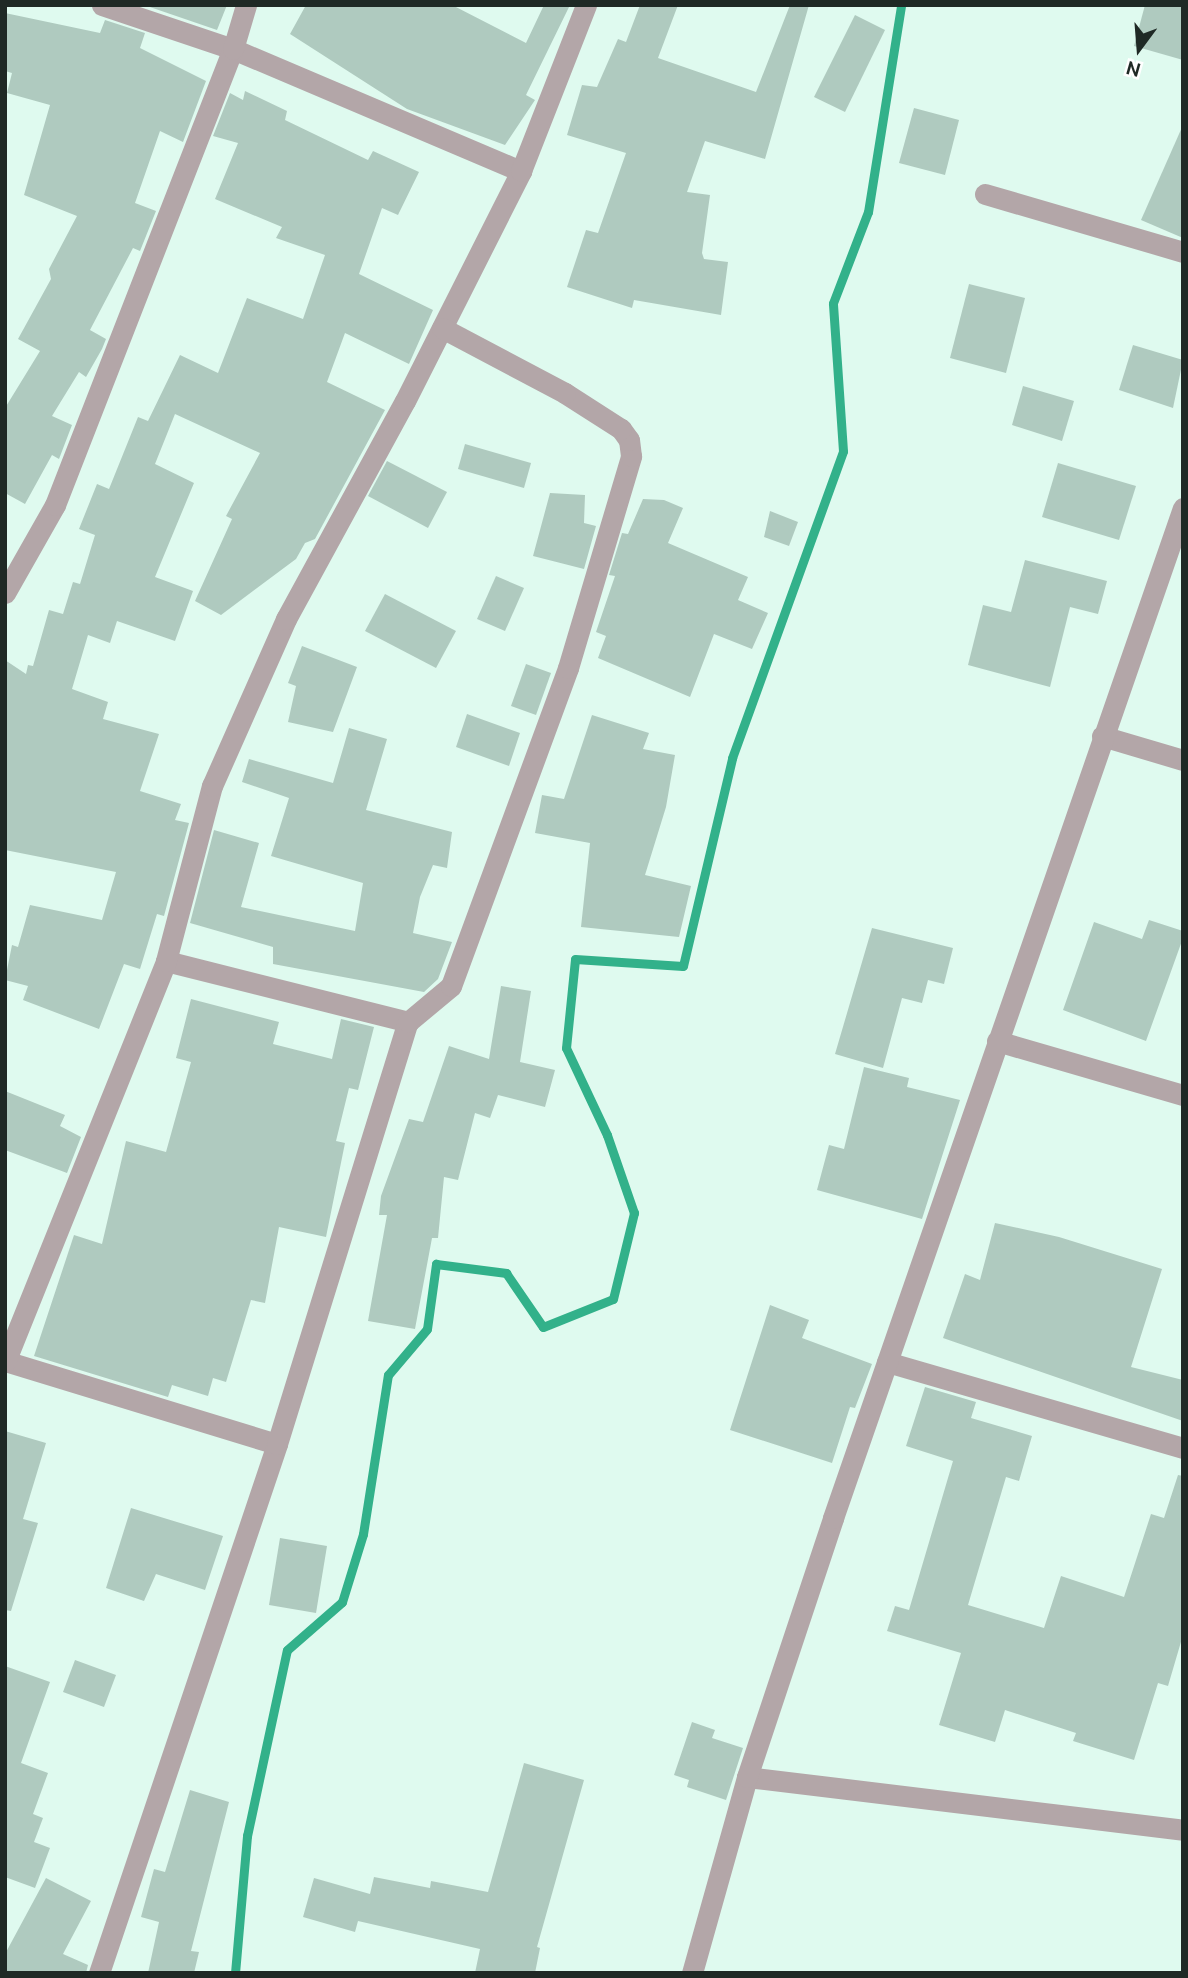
<!DOCTYPE html>
<html>
<head>
<meta charset="utf-8">
<style>
	body { margin:0 }
	#map { position:relative; width:1188px; height:1978px; overflow:hidden; background:#dffaef; font-family:Ubuntu,sans-serif }
	div>[style] { position:absolute }
	[style*='--x'] { left:calc(var(--x)*1px); top:calc(var(--y)*1px); width:calc(var(--w)*1px); rotate:calc(var(--a)*1deg) }
	.stream>* { height:9px; margin:-4.5px; padding:0 4.5px; transform-origin:4.5px; border-radius:4.5px; background:#32b18a }
	.building>* { inset:0; background:#afcabf }
	.minor>* { height:21px; margin:-10.5px; padding:0 10.5px; transform-origin:10.5px; border-radius:10.5px; background:#b3a6a8 }
	span { translate:-50% -50%; white-space:nowrap; text-align:center; line-height:1.15; -webkit-text-stroke:7px #fff; paint-order:stroke }
	.frame { position:absolute; inset:0; border:7px solid #1f2925; pointer-events:none }
	.north { position:absolute; left:1104px; top:14px; width:70px; height:70px; -webkit-text-stroke:5px #fff; paint-order:stroke; rotate:196deg; font-size:19px; font-weight:700; line-height:28px; text-align:center; color:#1f2925 }
	.north::after { content:''; display:block; margin:auto; width:24px; height:32px; background:#1f2925; clip-path:polygon(50% 0,100% 100%,50% 72%,0 100%) }
</style>
</head>
<body>
<div id="map">
	<div class="stream">
		<i style="--x:235;--y:1973;--w:138;--a:-85"></i>
		<i style="--x:247;--y:1836;--w:190;--a:-77.9"></i>
		<i style="--x:287;--y:1650;--w:73;--a:-41.1"></i>
		<i style="--x:342;--y:1602;--w:71;--a:-72.8"></i>
		<i style="--x:363;--y:1534;--w:161;--a:-81.1"></i>
		<i style="--x:388;--y:1375;--w:60;--a:-49.7"></i>
		<i style="--x:427;--y:1329;--w:66;--a:-82.1"></i>
		<i style="--x:436;--y:1264;--w:71;--a:7.3"></i>
		<i style="--x:506;--y:1273;--w:65;--a:55.6"></i>
		<i style="--x:543;--y:1327;--w:75;--a:-21.8"></i>
		<i style="--x:613;--y:1299;--w:89;--a:-76.3"></i>
		<i style="--x:634;--y:1213;--w:83;--a:-109.1"></i>
		<i style="--x:607;--y:1135;--w:96;--a:-115.2"></i>
		<i style="--x:566;--y:1048;--w:89;--a:-84.2"></i>
		<i style="--x:575;--y:959;--w:108;--a:3.7"></i>
		<i style="--x:683;--y:966;--w:214;--a:-76.7"></i>
		<i style="--x:732;--y:758;--w:326;--a:-70.1"></i>
		<i style="--x:843;--y:451;--w:148;--a:-93.9"></i>
		<i style="--x:833;--y:303;--w:97;--a:-69"></i>
		<i style="--x:868;--y:212;--w:210;--a:-80.9"></i>
	</div>
	<div class="building">
		<i style="clip-path:polygon(144px 5px,227px 5px,217px 30px)"></i>
		<i style="clip-path:polygon(306px 5px,452px 5px,526px 43px,544px 5px,570px 5px,526px 95px,535px 100px,505px 145px,407px 109px,290px 34px)"></i>
		<i style="clip-path:polygon(640px 5px,678px 5px,658px 58px,756px 92px,790px 5px,809px 5px,765px 159px,705px 141px,687px 192px,710px 195px,702px 253px,704px 259px,728px 262px,721px 315px,634px 300px,632px 308px,567px 287px,586px 230px,598px 233px,626px 153px,567px 135px,582px 85px,597px 87px,618px 39px,626px 42px)"></i>
		<i style="clip-path:polygon(1145px 5px,1183px 5px,1183px 60px,1134px 46px)"></i>
		<i style="clip-path:polygon(5px 13px,100px 33px,105px 20px,145px 33px,140px 48px,206px 81px,183px 142px,160px 131px,135px 203px,156px 211px,140px 251px,133px 248px,90px 330px,106px 339px,102px 349px,86px 377px,79px 372px,52px 416px,72px 425px,59px 459px,52px 455px,25px 504px,5px 493px,5px 408px,40px 351px,18px 339px,51px 279px,49px 269px,77px 216px,24px 195px,50px 105px,7px 93px,12px 73px,5px 71px)"></i>
		<i style="clip-path:polygon(855px 15px,885px 30px,845px 112px,814px 97px)"></i>
		<i style="clip-path:polygon(245px 91px,287px 111px,285px 120px,368px 160px,373px 151px,419px 172px,398px 215px,382px 208px,359px 274px,433px 310px,409px 364px,345px 333px,327px 382px,385px 410px,315px 539px,305px 543px,296px 559px,221px 615px,195px 601px,232px 519px,226px 516px,260px 453px,175px 414px,155px 464px,194px 483px,155px 577px,193px 591px,175px 641px,117px 621px,110px 643px,88px 635px,72px 689px,108px 702px,103px 719px,159px 734px,140px 791px,181px 804px,175px 820px,189px 823px,164px 916px,157px 914px,140px 969px,124px 964px,99px 1029px,23px 1000px,28px 986px,5px 980px,12px 945px,18px 947px,30px 905px,102px 920px,116px 872px,5px 850px,5px 660px,26px 674px,28px 665px,33px 666px,49px 610px,63px 614px,73px 582px,80px 584px,95px 535px,79px 529px,97px 484px,109px 489px,138px 417px,148px 421px,180px 355px,218px 373px,247px 298px,303px 319px,325px 255px,276px 238px,282px 227px,215px 199px,238px 143px,213px 136px,230px 93px,243px 100px)"></i>
		<i style="clip-path:polygon(914px 108px,959px 120px,945px 175px,899px 163px)"></i>
		<i style="clip-path:polygon(1183px 125px,1183px 238px,1141px 220px)"></i>
		<i style="clip-path:polygon(969px 284px,1025px 298px,1006px 373px,950px 358px)"></i>
		<i style="clip-path:polygon(1133px 345px,1183px 360px,1173px 408px,1119px 390px)"></i>
		<i style="clip-path:polygon(1023px 386px,1074px 401px,1062px 441px,1012px 425px)"></i>
		<i style="clip-path:polygon(465px 444px,531px 463px,524px 488px,458px 469px)"></i>
		<i style="clip-path:polygon(387px 461px,447px 492px,428px 528px,368px 496px)"></i>
		<i style="clip-path:polygon(1058px 463px,1136px 486px,1119px 540px,1042px 517px)"></i>
		<i style="clip-path:polygon(550px 493px,585px 495px,584px 523px,596px 526px,584px 569px,533px 556px)"></i>
		<i style="clip-path:polygon(643px 499px,664px 500px,683px 508px,668px 543px,748px 577px,738px 600px,768px 613px,752px 649px,714px 634px,690px 697px,598px 658px,606px 636px,596px 632px,615px 576px,609px 575px,622px 533px,628px 534px)"></i>
		<i style="clip-path:polygon(770px 511px,798px 522px,789px 546px,764px 537px)"></i>
		<i style="clip-path:polygon(1025px 560px,1107px 581px,1098px 614px,1070px 607px,1050px 687px,968px 665px,983px 605px,1011px 612px)"></i>
		<i style="clip-path:polygon(496px 576px,524px 588px,505px 631px,477px 619px)"></i>
		<i style="clip-path:polygon(385px 594px,456px 631px,436px 668px,365px 631px)"></i>
		<i style="clip-path:polygon(302px 646px,357px 667px,333px 732px,288px 722px,296px 686px,288px 683px)"></i>
		<i style="clip-path:polygon(526px 664px,551px 673px,536px 715px,511px 706px)"></i>
		<i style="clip-path:polygon(467px 714px,520px 733px,509px 766px,456px 747px)"></i>
		<i style="clip-path:polygon(592px 715px,649px 733px,643px 749px,675px 755px,666px 807px,645px 875px,691px 886px,679px 937px,581px 927px,590px 843px,535px 833px,542px 795px,564px 799px)"></i>
		<i style="clip-path:polygon(349px 728px,387px 739px,366px 810px,452px 832px,447px 868px,433px 865px,420px 897px,413px 933px,452px 942px,438px 979px,424px 992px,273px 964px,273px 947px,190px 923px,214px 830px,259px 843px,241px 907px,355px 931px,363px 883px,271px 856px,289px 798px,242px 782px,249px 759px,333px 783px)"></i>
		<i style="clip-path:polygon(1149px 920px,1183px 931px,1183px 938px,1146px 1041px,1063px 1010px,1094px 922px,1142px 939px)"></i>
		<i style="clip-path:polygon(872px 928px,953px 948px,944px 984px,928px 980px,922px 1003px,902px 998px,883px 1068px,835px 1054px)"></i>
		<i style="clip-path:polygon(501px 986px,531px 991px,520px 1062px,555px 1070px,545px 1107px,498px 1095px,490px 1118px,475px 1113px,458px 1180px,444px 1177px,438px 1238px,432px 1238px,415px 1329px,368px 1321px,387px 1215px,379px 1215px,381px 1196px,409px 1119px,423px 1122px,449px 1046px,489px 1059px)"></i>
		<i style="clip-path:polygon(191px 999px,279px 1022px,273px 1044px,332px 1059px,341px 1019px,374px 1027px,358px 1090px,349px 1088px,336px 1141px,345px 1143px,326px 1237px,279px 1227px,265px 1303px,251px 1300px,226px 1382px,213px 1378px,208px 1396px,172px 1385px,168px 1397px,34px 1356px,74px 1235px,102px 1244px,126px 1141px,166px 1152px,191px 1062px,176px 1058px)"></i>
		<i style="clip-path:polygon(864px 1067px,909px 1078px,907px 1087px,960px 1100px,922px 1219px,817px 1190px,829px 1145px,844px 1149px)"></i>
		<i style="clip-path:polygon(5px 1091px,65px 1115px,60px 1126px,81px 1137px,67px 1173px,5px 1150px)"></i>
		<i style="clip-path:polygon(995px 1223px,1059px 1237px,1162px 1269px,1131px 1367px,1183px 1380px,1183px 1421px,943px 1338px,965px 1274px,980px 1280px)"></i>
		<i style="clip-path:polygon(770px 1305px,809px 1320px,802px 1338px,872px 1364px,855px 1408px,850px 1407px,832px 1463px,730px 1430px)"></i>
		<i style="clip-path:polygon(925px 1387px,976px 1402px,971px 1418px,1032px 1436px,1019px 1481px,1006px 1477px,968px 1605px,1044px 1628px,1061px 1576px,1124px 1597px,1151px 1514px,1164px 1518px,1178px 1475px,1183px 1476px,1183px 1635px,1168px 1686px,1158px 1683px,1134px 1760px,1073px 1741px,1076px 1733px,1005px 1710px,995px 1742px,939px 1725px,961px 1653px,887px 1631px,895px 1606px,909px 1610px,953px 1461px,906px 1446px)"></i>
		<i style="clip-path:polygon(5px 1431px,46px 1443px,23px 1519px,38px 1523px,11px 1611px,5px 1610px)"></i>
		<i style="clip-path:polygon(131px 1508px,223px 1536px,205px 1590px,156px 1574px,144px 1601px,106px 1588px)"></i>
		<i style="clip-path:polygon(280px 1538px,327px 1546px,316px 1613px,269px 1605px)"></i>
		<i style="clip-path:polygon(75px 1660px,116px 1675px,104px 1707px,63px 1692px)"></i>
		<i style="clip-path:polygon(5px 1666px,50px 1682px,21px 1763px,48px 1773px,33px 1814px,43px 1818px,34px 1842px,50px 1848px,35px 1888px,5px 1877px)"></i>
		<i style="clip-path:polygon(692px 1722px,715px 1730px,712px 1738px,743px 1748px,726px 1800px,687px 1787px,689px 1780px,674px 1775px)"></i>
		<i style="clip-path:polygon(524px 1763px,584px 1780px,537px 1947px,540px 1948px,535px 1973px,475px 1973px,480px 1949px,358px 1921px,355px 1932px,303px 1917px,314px 1878px,370px 1894px,374px 1877px,430px 1888px,431px 1881px,488px 1892px)"></i>
		<i style="clip-path:polygon(190px 1790px,229px 1802px,191px 1951px,199px 1952px,194px 1973px,148px 1973px,159px 1922px,141px 1917px,154px 1869px,165px 1872px)"></i>
		<i style="clip-path:polygon(46px 1878px,91px 1901px,63px 1954px,88px 1965px,86px 1973px,5px 1973px,5px 1954px)"></i>
	</div>
	<div class="minor">
		<i style="--x:102;--y:5;--w:138;--a:18.6"></i>
		<i style="--x:233;--y:49;--w:313;--a:23"></i>
		<i style="--x:985;--y:194;--w:206;--a:16.3"></i>
		<i style="--x:5;--y:593;--w:101;--a:-60.4"></i>
		<i style="--x:55;--y:505;--w:490;--a:-68.7"></i>
		<i style="--x:233;--y:49;--w:46;--a:-73.5"></i>
		<i style="--x:1102;--y:736;--w:84;--a:16.5"></i>
		<i style="--x:166;--y:961;--w:250;--a:14.1"></i>
		<i style="--x:997;--y:1041;--w:194;--a:16.2"></i>
		<i style="--x:5;--y:1361;--w:284;--a:17"></i>
		<i style="--x:5;--y:1362;--w:432;--a:-68.1"></i>
		<i style="--x:166;--y:961;--w:181;--a:-75.3"></i>
		<i style="--x:212;--y:786;--w:183;--a:-66.1"></i>
		<i style="--x:286;--y:619;--w:248;--a:-61.4"></i>
		<i style="--x:405;--y:401;--w:258;--a:-63.2"></i>
		<i style="--x:521;--y:171;--w:178;--a:-68.6"></i>
		<i style="--x:887;--y:1362;--w:308;--a:16.2"></i>
		<i style="--x:747;--y:1777;--w:439;--a:6.9"></i>
		<i style="--x:99;--y:1973;--w:558;--a:-71.4"></i>
		<i style="--x:277;--y:1444;--w:442;--a:-72.8"></i>
		<i style="--x:408;--y:1022;--w:56;--a:-39.9"></i>
		<i style="--x:451;--y:986;--w:339;--a:-69.8"></i>
		<i style="--x:568;--y:668;--w:221;--a:-73.4"></i>
		<i style="--x:631;--y:456;--w:16;--a:-97"></i>
		<i style="--x:629;--y:440;--w:14;--a:-126"></i>
		<i style="--x:621;--y:429;--w:67;--a:-147.3"></i>
		<i style="--x:565;--y:393;--w:139;--a:-152.1"></i>
		<i style="--x:692;--y:1973;--w:204;--a:-74.3"></i>
		<i style="--x:747;--y:1777;--w:273;--a:-71.6"></i>
		<i style="--x:833;--y:1518;--w:1069;--a:-70.89"></i>
	</div>
	<div class="frame"></div>
	<div class="north">N</div>
</div>
</body>
</html>
